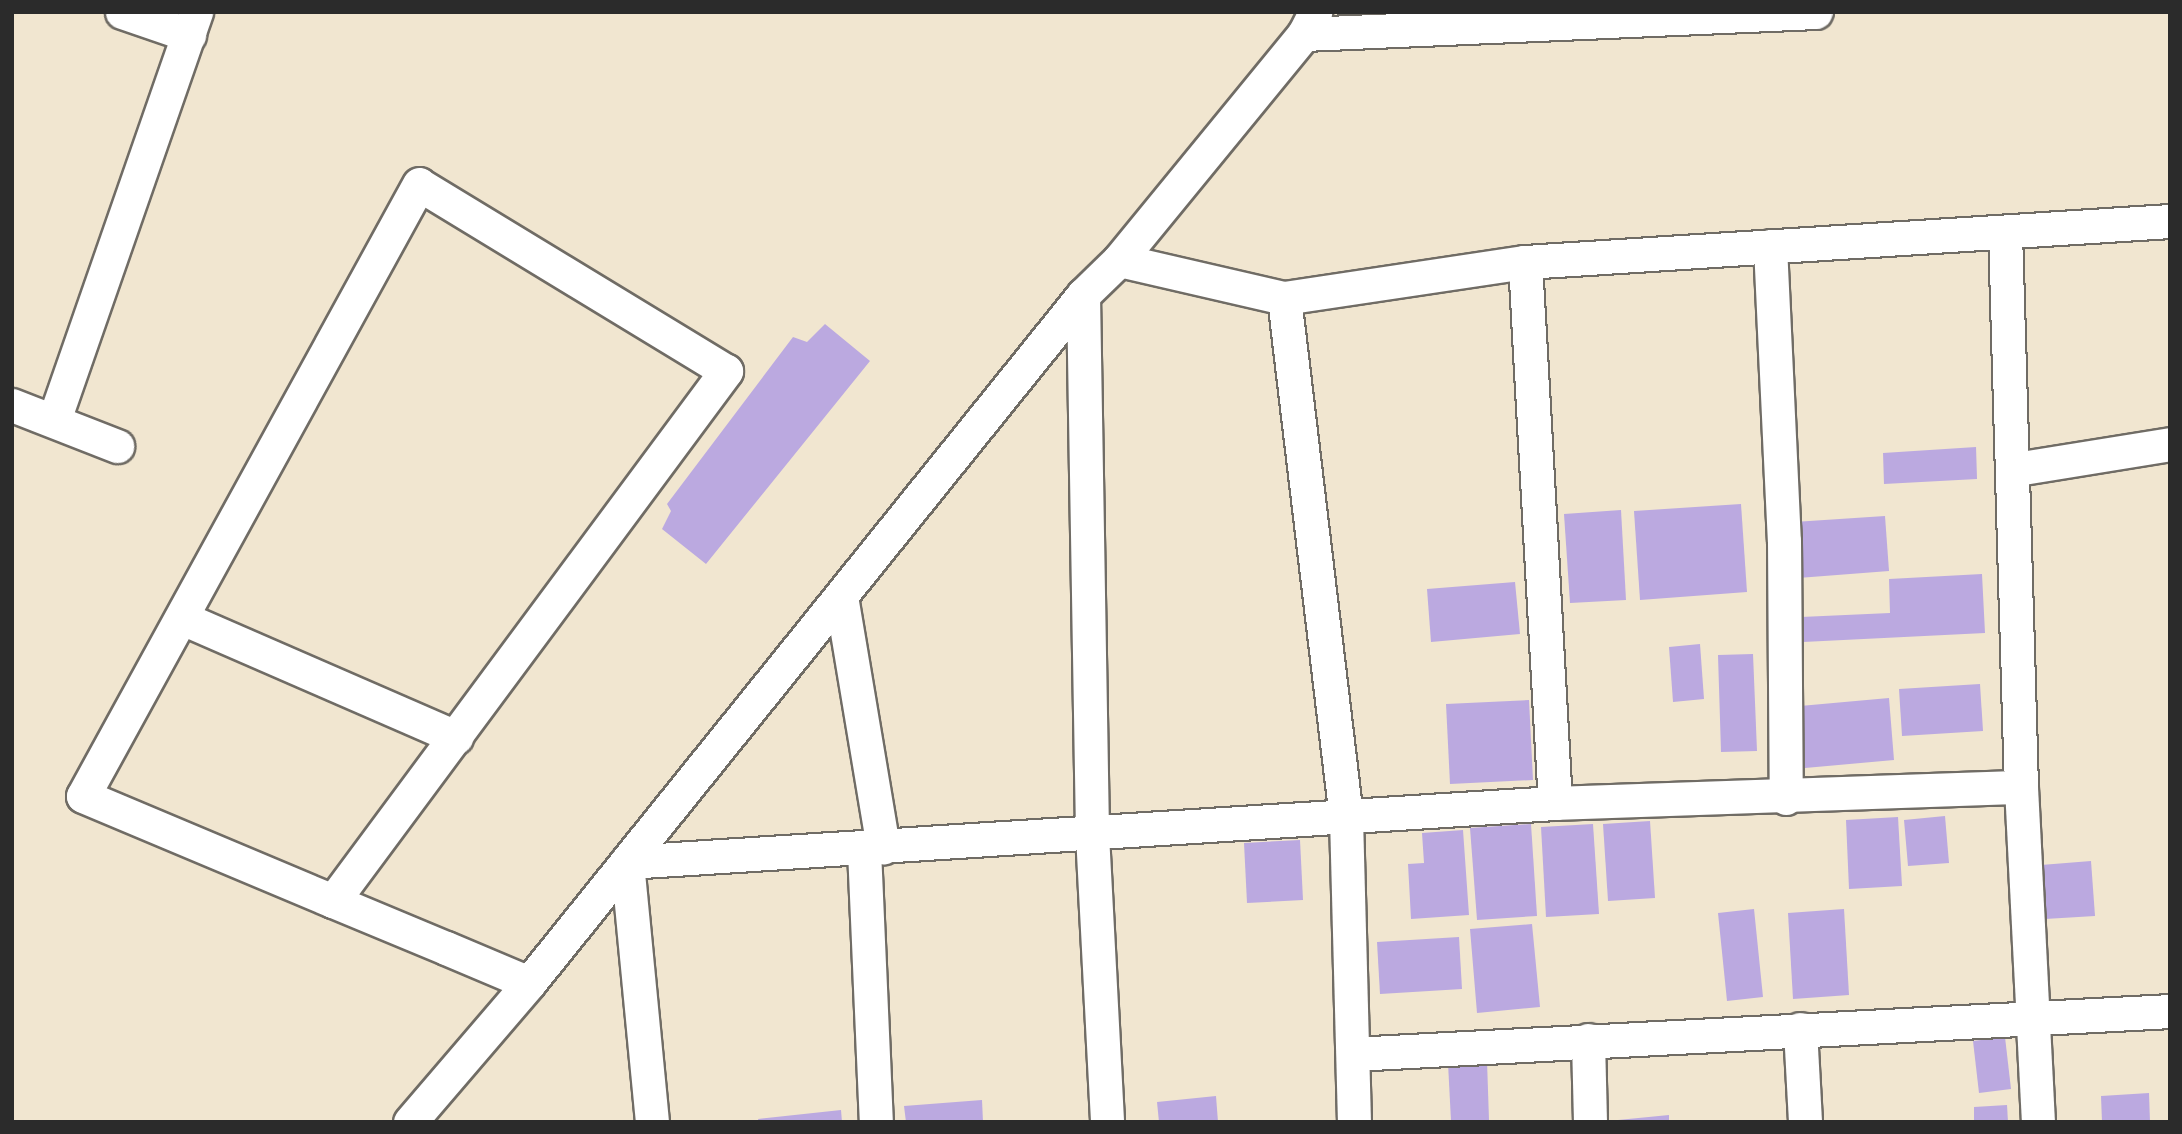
<!DOCTYPE html>
<html>
<head>
<meta charset="utf-8">
<style>
	body { margin:0 }
	#map { position:relative; width:2182px; height:1134px; overflow:hidden; background:#f1e6d0; font-family:Itim,sans-serif }
	div>[style] { position:absolute }
	[style*='--x'] { left:calc(var(--x)*1px); top:calc(var(--y)*1px); width:calc(var(--w)*1px); rotate:calc(var(--a)*1deg) }
	.building>* { inset:0; background:#bba9e0 }
	.roads { filter:drop-shadow(2px 0 #706c65) drop-shadow(-2px 0 #706c65) drop-shadow(0 2px #706c65) drop-shadow(0 -2px #706c65) }
	.minor>* { height:33px; margin:-16.5px; padding:0 16.5px; transform-origin:16.5px; border-radius:16.5px; background:#fff }
	span { translate:-50% -50%; white-space:nowrap; text-align:center; line-height:1.15; -webkit-text-stroke:6px #f6f6f2; paint-order:stroke }
	.frame { position:absolute; inset:0; border:14px solid #2b2b2b; pointer-events:none }
</style>
</head>
<body>
<div id="map">
	<div class="building">
		<i style="clip-path:polygon(825px 324px,870px 361px,706px 564px,662px 529px,671px 511px,667px 504px,793px 337px,807px 342px)"></i>
		<i style="clip-path:polygon(1976px 447px,1977px 479px,1884px 484px,1883px 453px)"></i>
		<i style="clip-path:polygon(1741px 504px,1747px 592px,1640px 600px,1634px 511px)"></i>
		<i style="clip-path:polygon(1621px 510px,1626px 600px,1570px 603px,1564px 514px)"></i>
		<i style="clip-path:polygon(1885px 516px,1889px 571px,1798px 578px,1794px 522px)"></i>
		<i style="clip-path:polygon(1982px 574px,1985px 633px,1803px 642px,1801px 617px,1890px 613px,1889px 579px)"></i>
		<i style="clip-path:polygon(1515px 582px,1520px 634px,1431px 642px,1427px 589px)"></i>
		<i style="clip-path:polygon(1700px 644px,1704px 699px,1673px 702px,1669px 647px)"></i>
		<i style="clip-path:polygon(1753px 654px,1757px 751px,1721px 752px,1718px 655px)"></i>
		<i style="clip-path:polygon(1980px 684px,1983px 731px,1902px 736px,1899px 689px)"></i>
		<i style="clip-path:polygon(1889px 698px,1894px 760px,1805px 768px,1800px 706px)"></i>
		<i style="clip-path:polygon(1529px 700px,1533px 780px,1450px 784px,1446px 704px)"></i>
		<i style="clip-path:polygon(1945px 816px,1949px 863px,1908px 866px,1904px 820px)"></i>
		<i style="clip-path:polygon(1898px 817px,1902px 886px,1849px 889px,1846px 820px)"></i>
		<i style="clip-path:polygon(1650px 821px,1655px 898px,1608px 901px,1603px 824px)"></i>
		<i style="clip-path:polygon(1531px 824px,1537px 916px,1477px 920px,1470px 828px)"></i>
		<i style="clip-path:polygon(1593px 824px,1599px 914px,1546px 917px,1541px 827px)"></i>
		<i style="clip-path:polygon(1463px 830px,1469px 915px,1411px 919px,1408px 864px,1424px 863px,1422px 833px)"></i>
		<i style="clip-path:polygon(1300px 840px,1303px 900px,1247px 903px,1244px 843px)"></i>
		<i style="clip-path:polygon(2091px 861px,2095px 916px,2045px 919px,2041px 865px)"></i>
		<i style="clip-path:polygon(1754px 909px,1763px 997px,1727px 1001px,1718px 913px)"></i>
		<i style="clip-path:polygon(1844px 909px,1849px 995px,1793px 999px,1788px 913px)"></i>
		<i style="clip-path:polygon(1532px 924px,1540px 1007px,1477px 1013px,1470px 929px)"></i>
		<i style="clip-path:polygon(1459px 937px,1462px 989px,1380px 994px,1377px 942px)"></i>
		<i style="clip-path:polygon(2005px 1037px,2011px 1089px,1979px 1093px,1973px 1041px)"></i>
		<i style="clip-path:polygon(1487px 1061px,1489px 1120px,1451px 1121px,1448px 1063px)"></i>
		<i style="clip-path:polygon(2149px 1093px,2150px 1122px,2102px 1122px,2101px 1096px)"></i>
		<i style="clip-path:polygon(1216px 1096px,1218px 1122px,1159px 1122px,1157px 1102px)"></i>
		<i style="clip-path:polygon(982px 1100px,983px 1122px,906px 1122px,904px 1106px)"></i>
		<i style="clip-path:polygon(2007px 1105px,2008px 1122px,1974px 1122px,1974px 1107px)"></i>
		<i style="clip-path:polygon(841px 1110px,842px 1122px,759px 1122px,758px 1119px)"></i>
		<i style="clip-path:polygon(1669px 1115px,1669px 1122px,1618px 1122px,1618px 1120px)"></i>
	</div>
	<div class="roads">
		<div class="minor">
			<i style="--x:122;--y:12;--w:71;--a:18.9"></i>
			<i style="--x:1304;--y:34;--w:512;--a:-2.46"></i>
			<i style="--x:2005;--y:232;--w:555;--a:88.35"></i>
			<i style="--x:2021;--y:787;--w:335;--a:87.1"></i>
			<i style="--x:1770;--y:246;--w:295;--a:87.3"></i>
			<i style="--x:1784;--y:541;--w:257;--a:89.6"></i>
			<i style="--x:1119;--y:260;--w:169;--a:13"></i>
			<i style="--x:1284;--y:298;--w:244;--a:-8.5"></i>
			<i style="--x:1525;--y:262;--w:646;--a:-3.64"></i>
			<i style="--x:1525;--y:262;--w:542;--a:86.83"></i>
			<i style="--x:1083;--y:295;--w:539;--a:89.04"></i>
			<i style="--x:1092;--y:834;--w:288;--a:87"></i>
			<i style="--x:1284;--y:298;--w:523;--a:83.19"></i>
			<i style="--x:1346;--y:817;--w:305;--a:88.5"></i>
			<i style="--x:12;--y:405;--w:113;--a:21.3"></i>
			<i style="--x:54;--y:420;--w:432;--a:-70.8"></i>
			<i style="--x:2016;--y:469;--w:156;--a:-9.2"></i>
			<i style="--x:841;--y:596;--w:255;--a:80.5"></i>
			<i style="--x:182;--y:618;--w:299;--a:23.5"></i>
			<i style="--x:864;--y:850;--w:272;--a:87.5"></i>
			<i style="--x:333;--y:901;--w:660;--a:-53.44"></i>
			<i style="--x:726;--y:371;--w:359;--a:-148.7"></i>
			<i style="--x:419;--y:184;--w:698;--a:118.77"></i>
			<i style="--x:83;--y:796;--w:271;--a:22.8"></i>
			<i style="--x:333;--y:901;--w:122;--a:22.6"></i>
			<i style="--x:446;--y:948;--w:90;--a:22.9"></i>
			<i style="--x:1800;--y:1029;--w:93;--a:86.9"></i>
			<i style="--x:1588;--y:1040;--w:82;--a:88.6"></i>
			<i style="--x:1353;--y:1054;--w:818;--a:-3.01"></i>
			<i style="--x:410;--y:1122;--w:183;--a:-49.4"></i>
			<i style="--x:529;--y:983;--w:883;--a:-51.16"></i>
			<i style="--x:1083;--y:295;--w:50;--a:-44.2"></i>
			<i style="--x:1119;--y:260;--w:292;--a:-50.7"></i>
			<i style="--x:1304;--y:34;--w:25;--a:-63"></i>
			<i style="--x:652;--y:1122;--w:261;--a:-95.5"></i>
			<i style="--x:627;--y:862;--w:930;--a:-3.64"></i>
			<i style="--x:1555;--y:803;--w:466;--a:-2"></i>
		</div>
	</div>
	<div class="frame"></div>
</div>
</body>
</html>
